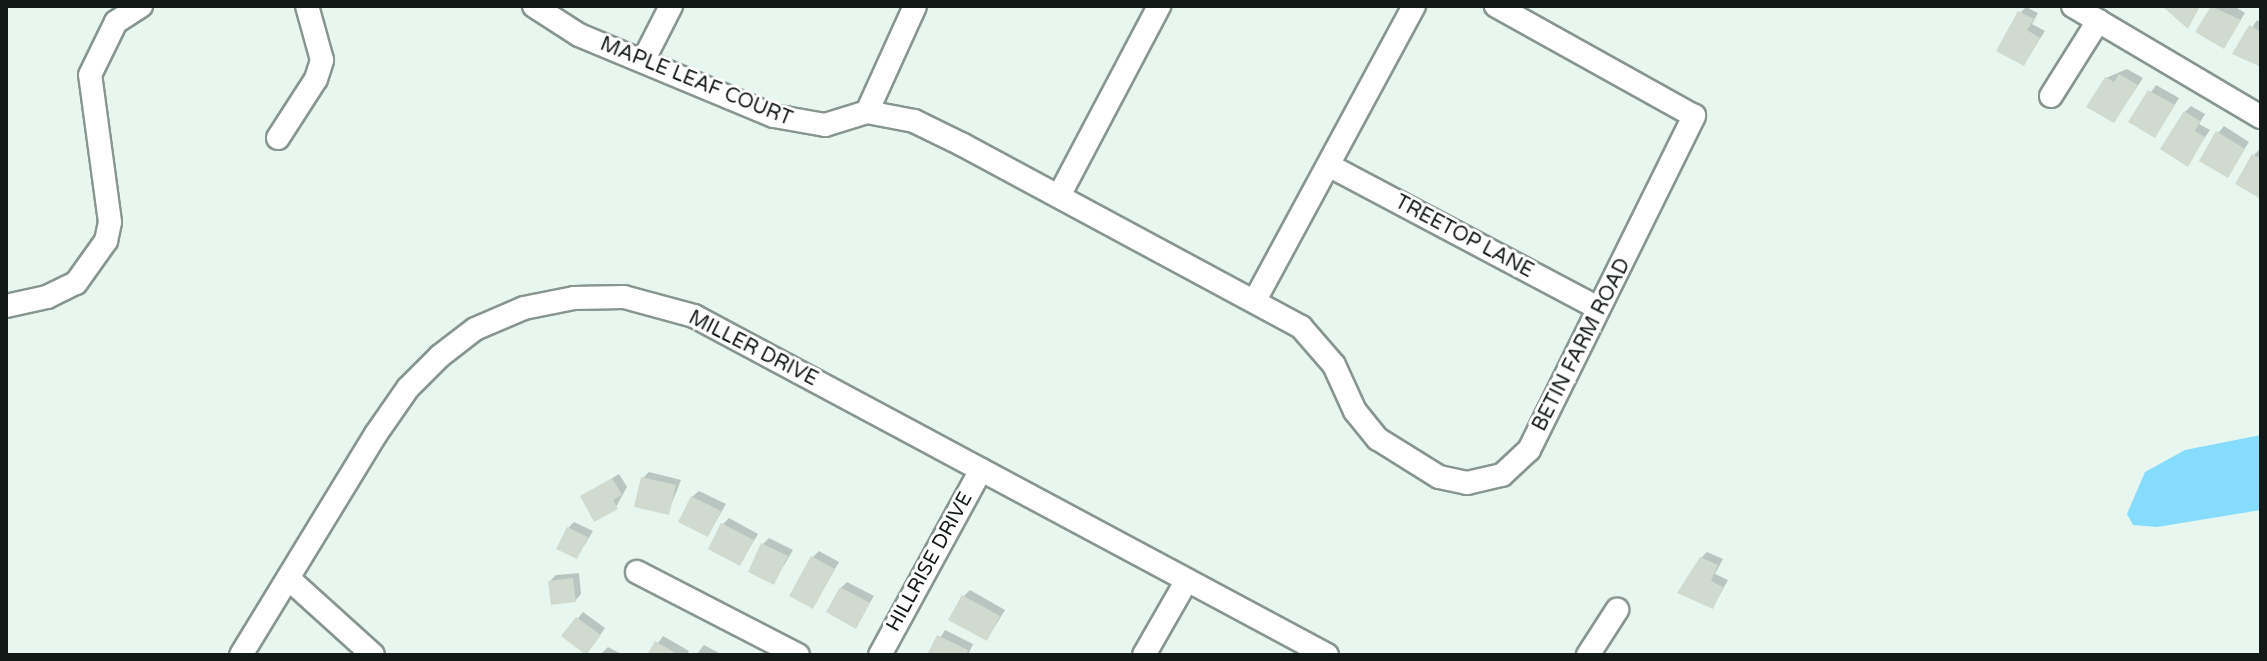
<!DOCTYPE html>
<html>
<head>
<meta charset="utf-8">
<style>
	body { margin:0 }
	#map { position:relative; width:2267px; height:661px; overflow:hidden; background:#e7f7f0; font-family:"Varela Round",sans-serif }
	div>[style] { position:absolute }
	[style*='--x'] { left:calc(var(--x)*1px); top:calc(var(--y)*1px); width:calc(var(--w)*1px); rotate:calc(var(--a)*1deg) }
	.water>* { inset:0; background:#85dcfc }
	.shadow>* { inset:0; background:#0003 }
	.building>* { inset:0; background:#d0dace }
	.roads { filter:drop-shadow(2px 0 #889690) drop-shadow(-2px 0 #889690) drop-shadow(0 2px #889690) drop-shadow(0 -2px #889690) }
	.minor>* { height:22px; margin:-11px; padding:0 11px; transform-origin:11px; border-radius:11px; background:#fff }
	span { translate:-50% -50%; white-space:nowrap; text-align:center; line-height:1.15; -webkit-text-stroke:6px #fff; paint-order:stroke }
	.street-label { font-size:20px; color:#131917 }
	.frame { position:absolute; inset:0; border:8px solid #131917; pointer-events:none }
</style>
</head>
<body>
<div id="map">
	<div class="water">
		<i style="clip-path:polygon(2261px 435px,2261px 510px,2157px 527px,2133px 525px,2127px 514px,2145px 472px,2185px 450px)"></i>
	</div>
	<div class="shadow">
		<i style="clip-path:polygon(2213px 6px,2234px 6px,2245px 13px,2223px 47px,2198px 31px)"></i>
		<i style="clip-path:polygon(2026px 7px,2038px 13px,2032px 24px,2045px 31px,2024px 64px,2020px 13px)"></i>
		<i style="clip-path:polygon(2257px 20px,2261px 23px,2261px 64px,2235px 54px)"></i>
		<i style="clip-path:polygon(2127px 69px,2143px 78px,2114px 121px,2106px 78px)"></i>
		<i style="clip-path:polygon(2156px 85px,2179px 98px,2155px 136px,2131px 121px)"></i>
		<i style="clip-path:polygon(2191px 106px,2205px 114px,2199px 124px,2210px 130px,2187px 164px,2185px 112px)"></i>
		<i style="clip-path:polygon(2224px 126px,2249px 142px,2227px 176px,2218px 133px)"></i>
		<i style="clip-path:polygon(2260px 149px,2261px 150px,2261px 197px,2254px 155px)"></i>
		<i style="clip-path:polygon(649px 472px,681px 480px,668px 513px,643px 478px)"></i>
		<i style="clip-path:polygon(619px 474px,627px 487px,616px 507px,582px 497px)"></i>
		<i style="clip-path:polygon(699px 491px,726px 504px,708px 535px,692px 497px)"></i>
		<i style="clip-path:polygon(729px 518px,758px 534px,740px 564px,723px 524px)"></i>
		<i style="clip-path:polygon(574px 522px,593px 531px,577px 557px,568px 528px)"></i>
		<i style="clip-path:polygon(769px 538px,793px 550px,774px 582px,763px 544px)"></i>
		<i style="clip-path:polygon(819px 551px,839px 562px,813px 607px,813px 557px)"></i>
		<i style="clip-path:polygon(1707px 552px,1723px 559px,1715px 574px,1728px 580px,1713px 607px,1701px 558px)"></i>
		<i style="clip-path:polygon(579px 573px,581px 594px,575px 601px,550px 581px,556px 575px)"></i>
		<i style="clip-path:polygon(847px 582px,874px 596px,856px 626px,841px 588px)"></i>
		<i style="clip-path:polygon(970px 590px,1005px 610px,987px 639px,964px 596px)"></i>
		<i style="clip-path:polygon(583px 612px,605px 628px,592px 646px,564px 636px)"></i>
		<i style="clip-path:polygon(945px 630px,973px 644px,968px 655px,930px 655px)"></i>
		<i style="clip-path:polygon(663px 636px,689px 651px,687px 655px,650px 655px)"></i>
		<i style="clip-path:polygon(704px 645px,723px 655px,696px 655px)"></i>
		<i style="clip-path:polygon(608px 647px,623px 655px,600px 655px)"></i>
	</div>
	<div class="building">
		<i style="clip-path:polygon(2162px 6px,2200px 6px,2188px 29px)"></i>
		<i style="clip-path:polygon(2211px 6px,2241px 20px,2224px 49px,2195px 32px)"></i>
		<i style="clip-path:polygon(2018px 11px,2034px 19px,2027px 30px,2040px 38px,2024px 66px,1996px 51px)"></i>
		<i style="clip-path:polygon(2249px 25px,2261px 32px,2261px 67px,2232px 54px)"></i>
		<i style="clip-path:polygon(2119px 74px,2138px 85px,2114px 123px,2086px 107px,2105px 77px,2114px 82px)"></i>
		<i style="clip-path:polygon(2148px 90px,2175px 105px,2155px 138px,2128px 122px)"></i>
		<i style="clip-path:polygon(2184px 111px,2200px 121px,2195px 131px,2205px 137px,2188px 167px,2160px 149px)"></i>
		<i style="clip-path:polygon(2216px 131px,2245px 149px,2228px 178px,2199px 161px)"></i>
		<i style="clip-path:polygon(2252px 154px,2261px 159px,2261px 199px,2235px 184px)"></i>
		<i style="clip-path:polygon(641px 477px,676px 485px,669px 515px,634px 507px)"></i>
		<i style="clip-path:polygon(612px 478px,622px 495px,613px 500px,618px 509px,594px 522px,580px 496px)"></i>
		<i style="clip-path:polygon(691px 496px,721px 511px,708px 537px,678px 522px)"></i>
		<i style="clip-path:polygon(721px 523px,754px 540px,740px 566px,708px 549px)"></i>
		<i style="clip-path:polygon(567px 527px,588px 537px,577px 559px,556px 549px)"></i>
		<i style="clip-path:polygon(761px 543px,788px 556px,774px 585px,748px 572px)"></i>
		<i style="clip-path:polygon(811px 556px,835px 569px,813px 609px,789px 596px)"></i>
		<i style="clip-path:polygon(1700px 557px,1718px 565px,1711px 581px,1723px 587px,1713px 609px,1677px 593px)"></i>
		<i style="clip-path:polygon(573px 578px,576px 602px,551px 605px,548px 581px)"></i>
		<i style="clip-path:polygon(840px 587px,870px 603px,856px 629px,826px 612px)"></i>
		<i style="clip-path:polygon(962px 595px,1000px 616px,987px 641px,948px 620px)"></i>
		<i style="clip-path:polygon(576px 617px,601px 635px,586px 655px,561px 636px)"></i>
		<i style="clip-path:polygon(937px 635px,968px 650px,966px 655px,927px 655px)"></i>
		<i style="clip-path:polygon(655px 641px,679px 655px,647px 655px)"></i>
	</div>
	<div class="roads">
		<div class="minor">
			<i style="--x:534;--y:6;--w:54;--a:32.8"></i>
			<i style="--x:579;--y:35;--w:211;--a:22.6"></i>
			<i style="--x:774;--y:116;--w:52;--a:10"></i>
			<i style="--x:825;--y:125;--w:44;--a:-17.2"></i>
			<i style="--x:867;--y:112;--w:48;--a:10.8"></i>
			<i style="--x:914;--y:121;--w:55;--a:26.1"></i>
			<i style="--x:963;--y:145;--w:384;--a:28.3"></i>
			<i style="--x:1301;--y:327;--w:50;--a:49"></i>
			<i style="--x:1334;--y:365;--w:51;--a:65.5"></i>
			<i style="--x:1355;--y:411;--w:36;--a:51"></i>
			<i style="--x:1378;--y:439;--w:72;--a:31.9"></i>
			<i style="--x:1439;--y:477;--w:29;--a:12"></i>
			<i style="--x:1467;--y:483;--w:36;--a:-13"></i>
			<i style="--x:1502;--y:475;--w:37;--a:-43"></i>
			<i style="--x:1529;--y:450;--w:373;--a:-63.7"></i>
			<i style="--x:1694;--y:116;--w:227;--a:-150.9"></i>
			<i style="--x:2073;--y:6;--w:218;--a:30.6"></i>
			<i style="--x:643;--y:61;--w:62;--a:-63"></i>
			<i style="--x:2051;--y:96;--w:89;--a:-57.9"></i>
			<i style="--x:867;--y:112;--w:116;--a:-65.6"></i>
			<i style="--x:278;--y:138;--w:70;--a:-57.2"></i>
			<i style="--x:316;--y:79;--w:20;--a:-72"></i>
			<i style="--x:322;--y:60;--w:56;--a:-105.5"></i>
			<i style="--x:1330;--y:166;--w:303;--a:27.9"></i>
			<i style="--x:1059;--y:196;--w:215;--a:-62.2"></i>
			<i style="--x:1255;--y:300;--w:334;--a:-61.6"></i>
			<i style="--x:6;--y:306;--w:42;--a:-12.4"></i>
			<i style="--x:47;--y:297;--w:32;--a:-26"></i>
			<i style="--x:76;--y:283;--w:52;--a:-54.5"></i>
			<i style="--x:106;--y:241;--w:19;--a:-78"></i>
			<i style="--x:110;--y:222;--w:148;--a:-97.7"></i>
			<i style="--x:90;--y:75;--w:59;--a:-63.9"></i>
			<i style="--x:116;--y:22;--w:30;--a:-33"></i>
			<i style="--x:637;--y:572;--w:181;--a:27.3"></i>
			<i style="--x:289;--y:579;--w:113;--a:42.1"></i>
			<i style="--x:241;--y:655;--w:259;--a:-58.6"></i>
			<i style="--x:376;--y:434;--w:56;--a:-55.2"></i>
			<i style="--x:408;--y:388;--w:45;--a:-45"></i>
			<i style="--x:440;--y:356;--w:44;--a:-37.6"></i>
			<i style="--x:475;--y:329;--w:53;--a:-23.2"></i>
			<i style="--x:524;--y:308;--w:51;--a:-11.3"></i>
			<i style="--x:574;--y:298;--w:50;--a:-1.1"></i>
			<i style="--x:624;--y:297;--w:73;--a:15.2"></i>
			<i style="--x:694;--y:316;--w:718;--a:28.17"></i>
			<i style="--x:880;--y:655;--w:211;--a:-61.4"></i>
			<i style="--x:1144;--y:655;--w:86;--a:-60.2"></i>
			<i style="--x:1588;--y:655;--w:54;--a:-57.2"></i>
		</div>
	</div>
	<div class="street-label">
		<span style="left:696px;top:82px;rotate:22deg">MAPLE LEAF COURT</span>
		<span style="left:1464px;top:237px;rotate:28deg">TREETOP LANE</span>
		<span style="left:1582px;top:345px;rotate:-63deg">BETIN FARM ROAD</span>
		<span style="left:753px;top:349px;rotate:27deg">MILLER DRIVE</span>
		<span style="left:930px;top:562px;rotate:-61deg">HILLRISE DRIVE</span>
	</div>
	<div class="frame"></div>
</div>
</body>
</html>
